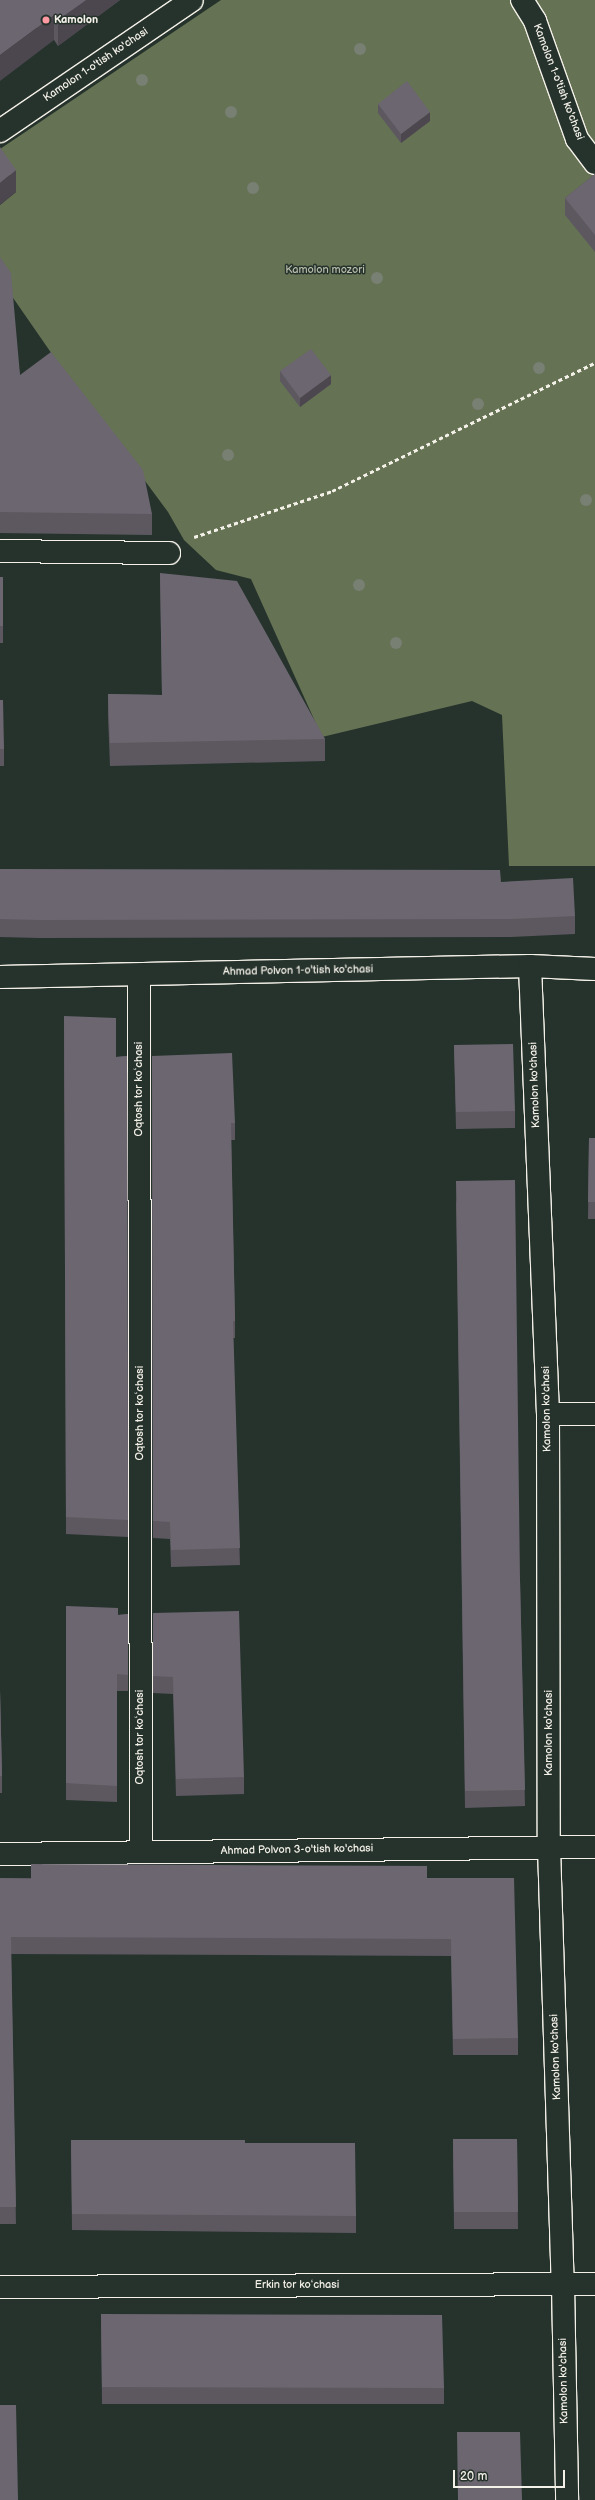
<!DOCTYPE html>
<html>
<head>
<meta charset="utf-8">
<style>
	body { margin:0 }
	#map { position:relative; width:595px; height:2500px; overflow:hidden; background:#26332d; font-family:"Balsamiq Sans",sans-serif }
	div>[style] { position:absolute }
	[style*='--x'] { left:calc(var(--x)*1px); top:calc(var(--y)*1px); width:calc(var(--w)*1px); rotate:calc(var(--a)*1deg) }
	.green>* { inset:0; background:#657253 }
	.path>* { height:2.5px; margin-top:-1.25px; transform-origin:0; background:repeating-linear-gradient(90deg,#f4f1e8 0 4px,transparent 0 7px) }
	.roads { filter:drop-shadow(1px 0 #f4f1e8) drop-shadow(-1px 0 #f4f1e8) drop-shadow(0 1px #f4f1e8) drop-shadow(0 -1px #f4f1e8) }
	.minor>* { height:22px; margin:-11px; padding:0 11px; transform-origin:11px; border-radius:11px; background:#26332d }
	.trees>* { width:12px; height:12px; margin:-6px; border-radius:50%; background:#787f73 }
	.wall>* { inset:0; background:#5d5860 }
	.shaded-wall>* { inset:0; background:#4c474e }
	.building>* { inset:0; background:#6c6670 }
	.dots>* { width:11px; height:11px; translate:-50% -50%; box-sizing:border-box; border:2px solid #26332d; border-radius:50% }
	span { translate:-50% -50%; white-space:nowrap; text-align:center; line-height:1.15; -webkit-text-stroke:3px #26332d; paint-order:stroke }
	.poi-label { font-size:11px; color:#f4f1e8; font-weight:700 }
	.left { translate:0 -50%; text-align:left }
	.street-label { font-size:11px; color:#f4f1e8 }
	.park-label { font-size:11px; color:#bbbeac }
	.scale { position:absolute; left:453px; top:2470px; width:112px; height:18px; box-sizing:border-box; border:2px solid #f4f1e8; border-top:0; padding-left:5px; font-size:12px; line-height:14px; white-space:nowrap; color:#f4f1e8; -webkit-text-stroke:3px #26332d; paint-order:stroke }
</style>
</head>
<body>
<div id="map">
	<div class="green">
		<i style="clip-path:polygon(221px 0,595px 0,595px 866px,509px 866px,502px 715px,472px 701px,322px 737px,251px 579px,216px 570px,184px 540px,168px 512px,63px 370px,0 279px,0 205px,16px 192px,0 149px)"></i>
	</div>
	<div class="path">
		<i style="--x:194;--y:537;--w:145;--a:-18.4"></i>
		<i style="--x:332;--y:491;--w:292;--a:-26"></i>
	</div>
	<div class="roads">
		<div class="minor">
			<i style="--x:522;--y:0;--w:25;--a:58"></i>
			<i style="--x:535;--y:21;--w:125;--a:70.4"></i>
			<i style="--x:577;--y:139;--w:30;--a:53"></i>
			<i style="--x:0;--y:131;--w:232;--a:-34.3"></i>
			<i style="--x:0;--y:551;--w:169;--a:0.7"></i>
			<i style="--x:530;--y:966;--w:448;--a:87.7"></i>
			<i style="--x:548;--y:1414;--w:433;--a:89.9"></i>
			<i style="--x:549;--y:1847;--w:437;--a:88.2"></i>
			<i style="--x:563;--y:2284;--w:216;--a:88.9"></i>
			<i style="--x:139;--y:975;--w:877;--a:89.87"></i>
			<i style="--x:0;--y:977;--w:530;--a:-1.19"></i>
			<i style="--x:530;--y:966;--w:65;--a:2.6"></i>
			<i style="--x:548;--y:1414;--w:47;--a:0"></i>
			<i style="--x:0;--y:1854;--w:595;--a:-0.67"></i>
			<i style="--x:0;--y:2287;--w:595;--a:-0.29"></i>
		</div>
	</div>
	<div class="trees">
		<i style="left:360px;top:49px"></i>
		<i style="left:142px;top:80px"></i>
		<i style="left:231px;top:112px"></i>
		<i style="left:253px;top:188px"></i>
		<i style="left:377px;top:278px"></i>
		<i style="left:539px;top:368px"></i>
		<i style="left:478px;top:404px"></i>
		<i style="left:228px;top:455px"></i>
		<i style="left:586px;top:500px"></i>
		<i style="left:359px;top:585px"></i>
		<i style="left:396px;top:643px"></i>
	</div>
	<div class="wall">
		<i style="clip-path:polygon(0 0,120px 0,58px 46px,54px 40px)"></i>
		<i style="clip-path:polygon(378px 104px,430px 121px,401px 143px,378px 113px)"></i>
		<i style="clip-path:polygon(595px 174px,595px 252px,565px 215px,565px 198px)"></i>
		<i style="clip-path:polygon(0 257px,20px 375px,152px 514px,152px 535px,0 533px)"></i>
		<i style="clip-path:polygon(280px 371px,331px 384px,300px 407px,280px 381px)"></i>
		<i style="clip-path:polygon(160px 573px,325px 739px,325px 761px,110px 766px,108px 716px,108px 694px,162px 695px)"></i>
		<i style="clip-path:polygon(0 577px,3px 577px,3px 643px,0 643px)"></i>
		<i style="clip-path:polygon(0 700px,4px 749px,4px 766px,0 766px)"></i>
		<i style="clip-path:polygon(0 869px,501px 882px,575px 916px,575px 934px,511px 937px,40px 938px,0 937px)"></i>
		<i style="clip-path:polygon(64px 1016px,116px 1057px,127px 1056px,128px 1537px,66px 1534px)"></i>
		<i style="clip-path:polygon(454px 1045px,515px 1111px,515px 1128px,456px 1129px)"></i>
		<i style="clip-path:polygon(152px 1056px,235px 1123px,235px 1140px,231px 1140px,235px 1321px,235px 1338px,233px 1338px,240px 1565px,171px 1567px,170px 1539px,153px 1538px)"></i>
		<i style="clip-path:polygon(589px 1138px,595px 1138px,595px 1219px,588px 1219px)"></i>
		<i style="clip-path:polygon(456px 1198px,520px 1580px,525px 1806px,465px 1808px)"></i>
		<i style="clip-path:polygon(66px 1606px,118px 1615px,128px 1614px,128px 1691px,117px 1691px,117px 1802px,66px 1800px)"></i>
		<i style="clip-path:polygon(153px 1613px,244px 1777px,244px 1794px,176px 1796px,173px 1694px,153px 1693px)"></i>
		<i style="clip-path:polygon(0 1690px,2px 1776px,2px 1793px,0 1793px)"></i>
		<i style="clip-path:polygon(0 1878px,427px 1878px,518px 2038px,518px 2055px,453px 2055px,451px 1956px,11px 1954px,16px 2224px,0 2224px)"></i>
		<i style="clip-path:polygon(453px 2139px,517px 2139px,518px 2229px,454px 2229px)"></i>
		<i style="clip-path:polygon(71px 2140px,245px 2143px,356px 2216px,356px 2233px,72px 2230px)"></i>
		<i style="clip-path:polygon(101px 2314px,444px 2388px,444px 2404px,102px 2404px)"></i>
	</div>
	<div class="shaded-wall">
		<i style="clip-path:polygon(86px 0,120px 0,58px 46px,58px 20px)"></i>
		<i style="clip-path:polygon(54px 15px,54px 40px,0 81px,0 55px)"></i>
		<i style="clip-path:polygon(430px 112px,430px 121px,401px 143px,401px 134px)"></i>
		<i style="clip-path:polygon(16px 170px,16px 192px,0 205px,0 183px)"></i>
		<i style="clip-path:polygon(331px 375px,331px 384px,300px 407px,300px 398px)"></i>
	</div>
	<div class="building">
		<i style="clip-path:polygon(0 0,86px 0,58px 20px,54px 15px,0 55px)"></i>
		<i style="clip-path:polygon(407px 81px,430px 112px,401px 134px,378px 104px)"></i>
		<i style="clip-path:polygon(0 147px,16px 170px,0 183px)"></i>
		<i style="clip-path:polygon(595px 174px,595px 235px,565px 198px)"></i>
		<i style="clip-path:polygon(0 257px,11px 273px,20px 375px,51px 352px,143px 470px,152px 514px,0 512px)"></i>
		<i style="clip-path:polygon(311px 349px,331px 375px,300px 398px,280px 371px)"></i>
		<i style="clip-path:polygon(160px 573px,237px 581px,325px 739px,110px 743px,108px 694px,162px 695px)"></i>
		<i style="clip-path:polygon(0 577px,3px 577px,3px 626px,0 626px)"></i>
		<i style="clip-path:polygon(0 700px,3px 700px,4px 749px,0 749px)"></i>
		<i style="clip-path:polygon(0 869px,500px 870px,501px 882px,573px 878px,575px 916px,511px 919px,40px 920px,0 919px)"></i>
		<i style="clip-path:polygon(64px 1016px,116px 1018px,116px 1057px,127px 1056px,128px 1520px,66px 1517px)"></i>
		<i style="clip-path:polygon(513px 1044px,515px 1111px,456px 1112px,454px 1045px)"></i>
		<i style="clip-path:polygon(232px 1053px,235px 1123px,231px 1123px,235px 1321px,233px 1321px,240px 1548px,171px 1550px,170px 1522px,153px 1521px,152px 1056px)"></i>
		<i style="clip-path:polygon(589px 1138px,595px 1138px,595px 1202px,588px 1202px)"></i>
		<i style="clip-path:polygon(515px 1180px,520px 1580px,525px 1790px,465px 1791px,456px 1181px)"></i>
		<i style="clip-path:polygon(66px 1606px,118px 1608px,118px 1615px,128px 1614px,128px 1675px,117px 1674px,117px 1786px,66px 1783px)"></i>
		<i style="clip-path:polygon(239px 1611px,244px 1777px,176px 1779px,173px 1677px,153px 1676px,153px 1613px)"></i>
		<i style="clip-path:polygon(0 1690px,2px 1776px,0 1776px)"></i>
		<i style="clip-path:polygon(31px 1864px,427px 1866px,427px 1878px,514px 1878px,518px 2038px,453px 2039px,451px 1939px,11px 1937px,16px 2207px,0 2207px,0 1878px,31px 1879px)"></i>
		<i style="clip-path:polygon(453px 2139px,517px 2139px,518px 2212px,454px 2212px)"></i>
		<i style="clip-path:polygon(71px 2140px,245px 2140px,245px 2143px,355px 2143px,356px 2216px,72px 2214px)"></i>
		<i style="clip-path:polygon(101px 2314px,442px 2315px,444px 2388px,102px 2387px)"></i>
		<i style="clip-path:polygon(0 2405px,16px 2405px,18px 2500px,0 2500px)"></i>
		<i style="clip-path:polygon(457px 2432px,520px 2432px,522px 2500px,458px 2500px)"></i>
	</div>
	<div class="dots">
		<i style="left:46px;top:20px;background:#ff9aa2"></i>
	</div>
	<div class="poi-label">
		<span class="left" style="left:54px;top:20px">Kamolon</span>
	</div>
	<div class="street-label">
		<span style="left:96px;top:65px;rotate:-34deg">Kamolon 1-o'tish ko'chasi</span>
		<span style="left:558px;top:82px;rotate:69deg">Kamolon 1-o'tish ko'chasi</span>
		<span style="left:298px;top:971px;rotate:-1deg">Ahmad Polvon 1-o'tish ko'chasi</span>
		<span style="left:535px;top:1085px;rotate:-92deg">Kamolon ko'chasi</span>
		<span style="left:139px;top:1089px;rotate:-90deg">Oqtosh tor koʻchasi</span>
		<span style="left:547px;top:1409px;rotate:-91deg">Kamolon ko'chasi</span>
		<span style="left:140px;top:1413px;rotate:-90deg">Oqtosh tor koʻchasi</span>
		<span style="left:549px;top:1733px;rotate:-90deg">Kamolon ko'chasi</span>
		<span style="left:140px;top:1737px;rotate:-90deg">Oqtosh tor koʻchasi</span>
		<span style="left:297px;top:1850px;rotate:-1deg">Ahmad Polvon 3-o'tish ko'chasi</span>
		<span style="left:556px;top:2057px;rotate:-92deg">Kamolon ko'chasi</span>
		<span style="left:297px;top:2285px">Erkin tor koʻchasi</span>
		<span style="left:564px;top:2381px;rotate:-91deg">Kamolon ko'chasi</span>
	</div>
	<div class="park-label">
		<span style="left:325px;top:270px">Kamolon mozori</span>
	</div>
	<div class="scale">20 m</div>
</div>
</body>
</html>
